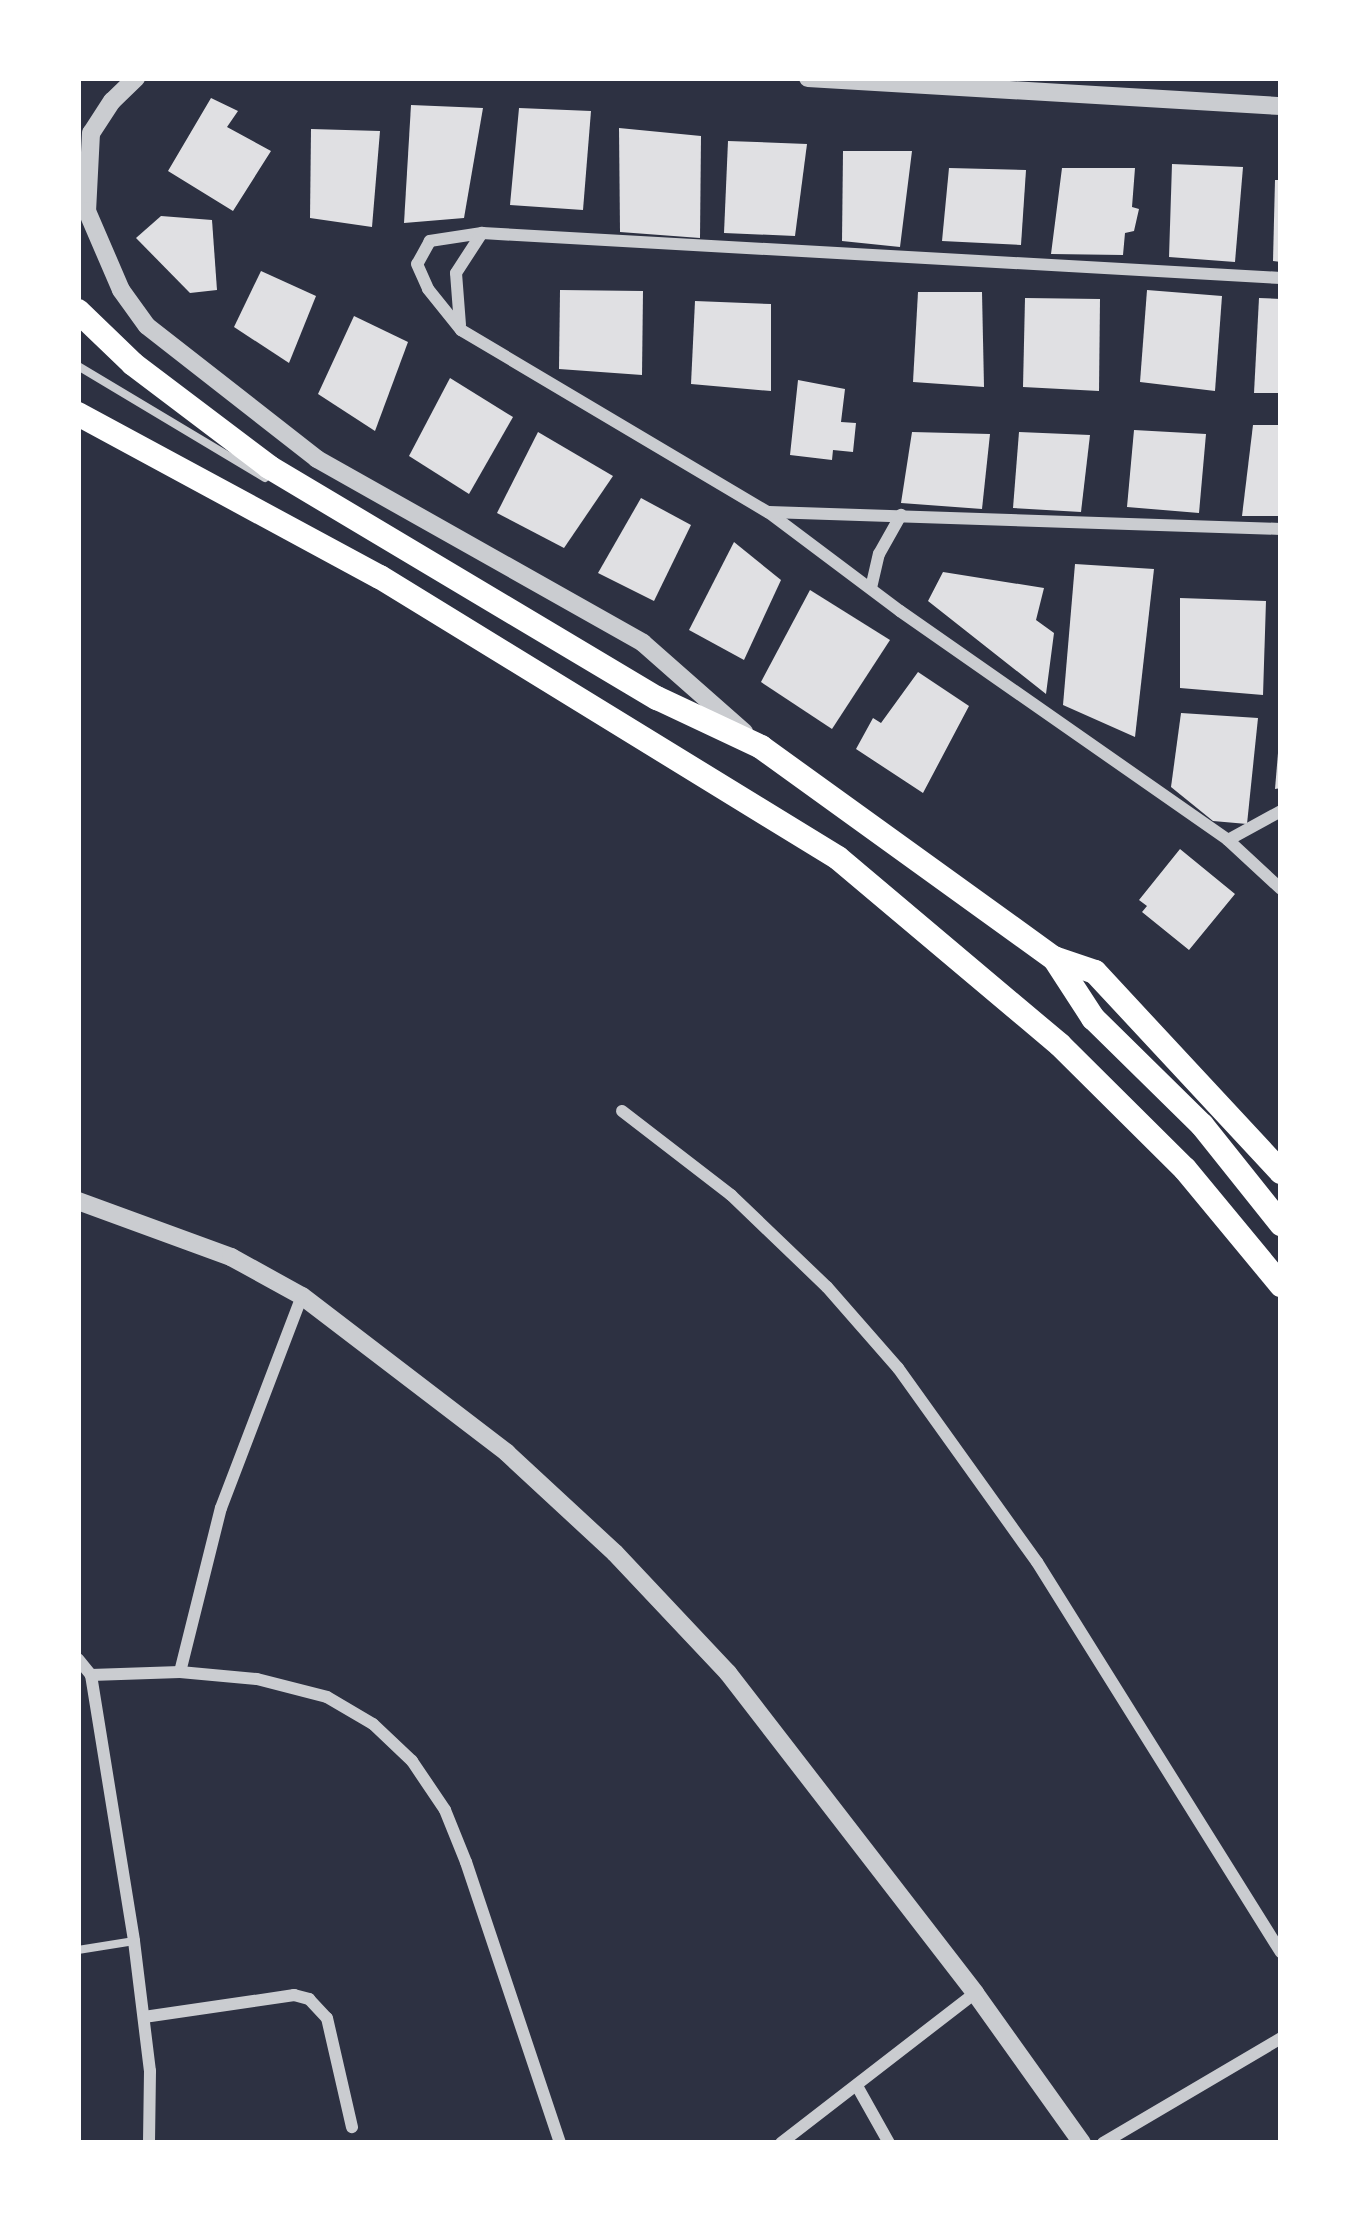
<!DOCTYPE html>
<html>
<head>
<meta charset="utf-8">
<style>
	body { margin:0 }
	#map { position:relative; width:1359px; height:2221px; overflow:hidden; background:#2d3142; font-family:Mulish,sans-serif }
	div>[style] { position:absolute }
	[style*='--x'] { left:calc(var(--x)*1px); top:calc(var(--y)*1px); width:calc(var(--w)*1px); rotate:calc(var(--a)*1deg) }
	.building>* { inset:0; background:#e0e0e3 }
	.service>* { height:8px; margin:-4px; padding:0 4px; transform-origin:4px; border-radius:4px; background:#caccd0 }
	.minor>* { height:12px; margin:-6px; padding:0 6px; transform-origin:6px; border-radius:6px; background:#caccd0 }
	.tertiary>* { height:18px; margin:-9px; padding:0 9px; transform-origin:9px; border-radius:9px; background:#caccd0 }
	.trunk>* { height:24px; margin:-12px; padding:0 12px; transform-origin:12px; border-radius:12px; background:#fff }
	span { translate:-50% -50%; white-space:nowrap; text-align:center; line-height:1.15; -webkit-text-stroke:10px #fff; paint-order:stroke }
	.frame { position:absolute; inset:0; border:81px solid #fff; pointer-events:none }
</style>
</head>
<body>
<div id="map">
	<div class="building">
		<i style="clip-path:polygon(211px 98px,238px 111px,227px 127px,271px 151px,233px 211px,168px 171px)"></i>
		<i style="clip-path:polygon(411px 105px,483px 108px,464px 218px,404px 223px)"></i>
		<i style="clip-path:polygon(519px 108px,591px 111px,583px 210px,510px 205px)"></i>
		<i style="clip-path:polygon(619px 128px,701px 136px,700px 238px,620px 232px)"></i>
		<i style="clip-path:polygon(311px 129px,380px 131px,372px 227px,310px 218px)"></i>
		<i style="clip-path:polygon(728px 141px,807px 144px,795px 236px,724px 233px)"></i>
		<i style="clip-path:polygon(843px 151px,912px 151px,900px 247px,842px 241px)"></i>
		<i style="clip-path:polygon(1172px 164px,1243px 167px,1235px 262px,1169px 257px)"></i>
		<i style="clip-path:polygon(949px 168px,1026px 170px,1021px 245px,942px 241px)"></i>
		<i style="clip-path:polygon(1062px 168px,1135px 168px,1132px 207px,1139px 209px,1134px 231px,1125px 233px,1123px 255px,1051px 254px)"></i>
		<i style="clip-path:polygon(1275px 180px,1281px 180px,1281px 262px,1273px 261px)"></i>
		<i style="clip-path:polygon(161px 216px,212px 220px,217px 290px,190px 293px,136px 238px)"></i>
		<i style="clip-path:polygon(261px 271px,316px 296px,289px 363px,234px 327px)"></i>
		<i style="clip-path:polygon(560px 290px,643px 291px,642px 375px,559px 369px)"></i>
		<i style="clip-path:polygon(1147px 290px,1222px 296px,1215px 391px,1140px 382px)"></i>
		<i style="clip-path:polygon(918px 292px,982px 292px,984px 387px,913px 382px)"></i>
		<i style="clip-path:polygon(1025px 298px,1100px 299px,1099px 391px,1023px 387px)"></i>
		<i style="clip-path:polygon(1259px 298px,1281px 299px,1281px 393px,1254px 393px)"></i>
		<i style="clip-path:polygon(695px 301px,771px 304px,771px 391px,691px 384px)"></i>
		<i style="clip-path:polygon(354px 316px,408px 342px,375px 431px,318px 394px)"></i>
		<i style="clip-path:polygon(450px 378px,513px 417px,469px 494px,409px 456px)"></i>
		<i style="clip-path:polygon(798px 380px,845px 389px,841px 422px,856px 423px,853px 452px,833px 450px,832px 460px,790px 455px)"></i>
		<i style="clip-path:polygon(1253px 425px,1281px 425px,1281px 516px,1242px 516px)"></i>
		<i style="clip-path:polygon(1134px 430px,1206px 434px,1199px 513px,1127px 507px)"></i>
		<i style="clip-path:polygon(538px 432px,613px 476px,564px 548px,497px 513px)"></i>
		<i style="clip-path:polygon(912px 432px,990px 434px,982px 509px,901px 503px)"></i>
		<i style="clip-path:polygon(1019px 432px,1090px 435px,1081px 512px,1013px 508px)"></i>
		<i style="clip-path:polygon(641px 498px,691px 525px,654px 601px,598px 573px)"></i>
		<i style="clip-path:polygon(734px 542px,781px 580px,744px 660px,689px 630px)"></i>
		<i style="clip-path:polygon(1075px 564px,1154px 569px,1135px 737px,1063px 705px)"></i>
		<i style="clip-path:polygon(943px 572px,1044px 588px,1036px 620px,1054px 633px,1046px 694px,928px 601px)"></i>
		<i style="clip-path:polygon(810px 590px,890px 640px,832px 729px,761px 682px)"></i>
		<i style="clip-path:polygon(1180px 598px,1266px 601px,1263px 695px,1180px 688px)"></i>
		<i style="clip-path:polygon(918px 672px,969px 706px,923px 793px,856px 749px,873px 718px,881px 723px)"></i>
		<i style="clip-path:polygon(1181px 713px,1258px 718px,1247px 824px,1213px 821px,1171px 787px)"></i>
		<i style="clip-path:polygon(1278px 753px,1281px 788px,1275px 789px)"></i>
		<i style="clip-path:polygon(1180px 849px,1235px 894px,1189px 950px,1142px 912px,1147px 906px,1139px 900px)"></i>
	</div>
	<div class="service">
		<i style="--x:78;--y:366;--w:218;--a:30.9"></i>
		<i style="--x:78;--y:1950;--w:57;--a:-9.1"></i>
	</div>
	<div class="minor">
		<i style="--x:1281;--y:278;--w:800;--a:-176.78"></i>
		<i style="--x:482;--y:233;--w:53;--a:171.3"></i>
		<i style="--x:430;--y:241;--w:26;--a:119"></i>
		<i style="--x:417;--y:264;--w:27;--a:66"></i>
		<i style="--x:428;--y:289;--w:53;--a:51.2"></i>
		<i style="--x:461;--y:330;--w:357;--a:30.7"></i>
		<i style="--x:768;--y:512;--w:165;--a:36.9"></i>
		<i style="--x:900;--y:611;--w:400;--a:34.9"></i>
		<i style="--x:1228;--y:840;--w:72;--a:42.8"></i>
		<i style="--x:460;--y:325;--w:52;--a:-94.4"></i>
		<i style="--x:456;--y:273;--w:48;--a:-57"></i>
		<i style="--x:769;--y:512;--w:512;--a:1.9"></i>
		<i style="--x:871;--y:588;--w:35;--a:-77"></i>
		<i style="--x:879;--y:554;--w:45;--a:-60.6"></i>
		<i style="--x:1228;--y:840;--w:60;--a:-28.7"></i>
		<i style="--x:622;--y:1111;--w:138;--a:37.6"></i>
		<i style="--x:731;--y:1195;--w:133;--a:43.8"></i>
		<i style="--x:827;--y:1287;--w:108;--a:48.8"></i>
		<i style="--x:898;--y:1368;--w:239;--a:54.4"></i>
		<i style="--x:1037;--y:1562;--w:460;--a:58"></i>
		<i style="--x:78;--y:1659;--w:21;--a:51"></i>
		<i style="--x:91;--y:1675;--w:269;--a:80.8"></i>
		<i style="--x:134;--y:1941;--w:131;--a:83"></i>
		<i style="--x:150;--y:2071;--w:72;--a:90.8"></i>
		<i style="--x:180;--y:1672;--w:169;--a:-76"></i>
		<i style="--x:221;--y:1508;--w:227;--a:-69.1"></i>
		<i style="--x:91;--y:1675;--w:89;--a:-1.9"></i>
		<i style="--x:180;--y:1672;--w:77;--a:5.2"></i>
		<i style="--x:257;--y:1679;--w:72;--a:14.4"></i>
		<i style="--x:327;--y:1697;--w:53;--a:30.4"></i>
		<i style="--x:373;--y:1724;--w:54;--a:43.5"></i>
		<i style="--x:412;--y:1761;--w:59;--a:56"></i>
		<i style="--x:445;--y:1810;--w:56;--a:68"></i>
		<i style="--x:466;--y:1862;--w:296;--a:71.5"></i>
		<i style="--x:144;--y:2017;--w:152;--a:-8.3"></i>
		<i style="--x:294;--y:1995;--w:16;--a:15"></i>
		<i style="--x:309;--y:1999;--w:26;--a:47"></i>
		<i style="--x:327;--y:2018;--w:112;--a:77.1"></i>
		<i style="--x:857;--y:2086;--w:65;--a:60.7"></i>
		<i style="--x:781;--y:2143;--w:245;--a:-37.7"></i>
		<i style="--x:1103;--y:2143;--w:207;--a:-30.5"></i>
	</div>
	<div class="tertiary">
		<i style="--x:136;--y:78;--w:33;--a:136"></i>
		<i style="--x:112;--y:101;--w:38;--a:123"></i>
		<i style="--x:91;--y:133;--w:78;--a:92.9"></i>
		<i style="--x:87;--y:211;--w:86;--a:66.7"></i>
		<i style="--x:121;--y:290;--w:44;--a:54.2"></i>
		<i style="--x:147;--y:326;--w:216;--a:38"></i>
		<i style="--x:317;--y:459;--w:374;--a:29.4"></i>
		<i style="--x:643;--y:643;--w:135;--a:41.4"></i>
		<i style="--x:808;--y:78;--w:474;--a:3.4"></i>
		<i style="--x:78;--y:1201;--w:163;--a:20.1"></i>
		<i style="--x:231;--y:1257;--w:81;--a:28.8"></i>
		<i style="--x:302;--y:1296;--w:258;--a:37.4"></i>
		<i style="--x:507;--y:1453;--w:147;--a:42.8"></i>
		<i style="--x:615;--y:1553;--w:165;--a:46.7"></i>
		<i style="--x:728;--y:1673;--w:404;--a:52.3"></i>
		<i style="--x:975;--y:1993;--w:184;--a:54.5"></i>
	</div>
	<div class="trunk">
		<i style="--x:78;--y:311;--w:76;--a:43.9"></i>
		<i style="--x:133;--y:364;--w:171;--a:37.1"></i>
		<i style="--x:269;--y:467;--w:452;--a:30.8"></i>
		<i style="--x:657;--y:698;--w:115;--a:25.2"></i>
		<i style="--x:761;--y:747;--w:361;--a:35.8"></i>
		<i style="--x:1054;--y:958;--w:72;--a:57"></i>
		<i style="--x:1093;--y:1018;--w:153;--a:44.5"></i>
		<i style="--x:1202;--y:1125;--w:127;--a:51.4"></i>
		<i style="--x:78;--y:414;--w:343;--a:28.4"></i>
		<i style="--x:380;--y:577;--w:537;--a:31.53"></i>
		<i style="--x:838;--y:858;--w:290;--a:40.1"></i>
		<i style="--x:1060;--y:1045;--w:176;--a:44.8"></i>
		<i style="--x:1185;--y:1169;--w:151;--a:50.4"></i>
		<i style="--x:1054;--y:958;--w:43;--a:18.9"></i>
		<i style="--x:1095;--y:972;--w:273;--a:47.1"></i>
	</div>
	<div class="frame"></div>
</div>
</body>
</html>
